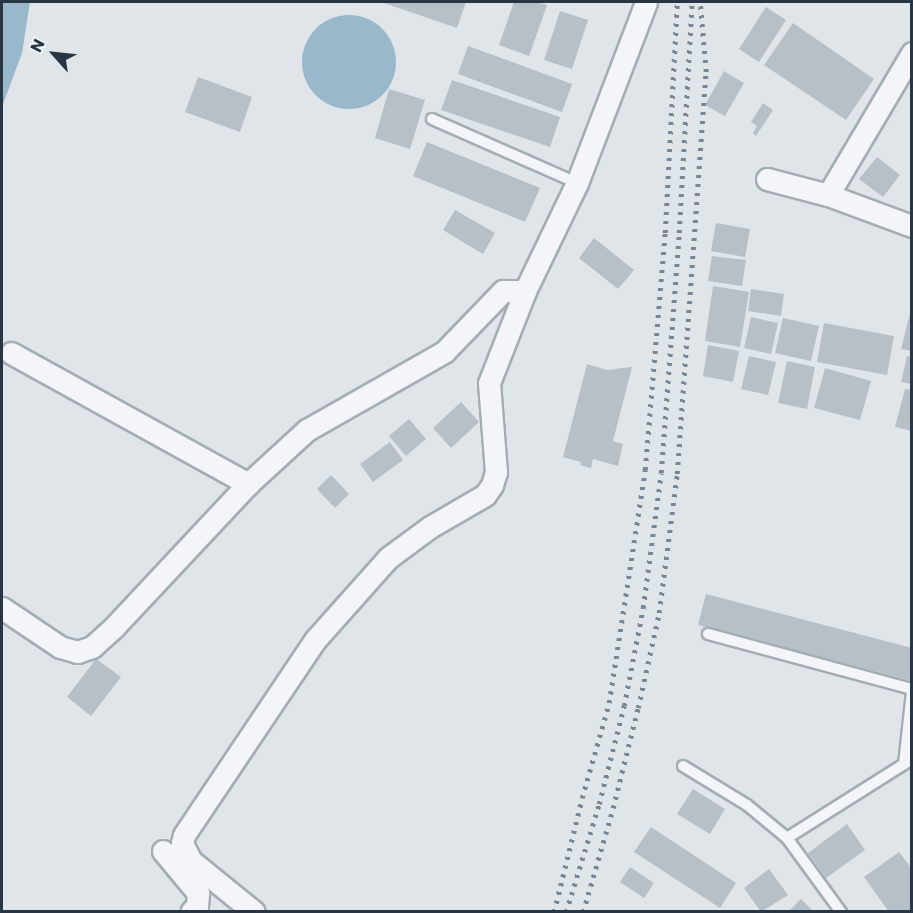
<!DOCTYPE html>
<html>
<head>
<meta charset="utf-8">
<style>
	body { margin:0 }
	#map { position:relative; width:913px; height:913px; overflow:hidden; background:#e0e5ea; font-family:Poppins,sans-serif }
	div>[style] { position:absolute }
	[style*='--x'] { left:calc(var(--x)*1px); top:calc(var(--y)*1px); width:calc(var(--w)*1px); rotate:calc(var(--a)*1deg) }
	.water>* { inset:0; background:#9ab8cc }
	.round { border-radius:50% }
	.building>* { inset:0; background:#b7bfc7 }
	.roads { filter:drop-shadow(2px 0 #a5adb4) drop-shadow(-2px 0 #a5adb4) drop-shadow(0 2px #a5adb4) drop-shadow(0 -2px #a5adb4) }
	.service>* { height:10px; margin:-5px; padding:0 5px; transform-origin:5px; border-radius:5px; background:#f3f5f8 }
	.minor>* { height:21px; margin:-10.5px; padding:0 10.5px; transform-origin:10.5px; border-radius:10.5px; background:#f3f5f8 }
	.rail>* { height:4.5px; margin-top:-2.25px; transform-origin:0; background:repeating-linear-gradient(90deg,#798794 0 3px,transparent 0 9px) }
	span { translate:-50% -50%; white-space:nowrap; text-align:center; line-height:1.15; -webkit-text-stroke:4.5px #f0f4f7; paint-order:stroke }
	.frame { position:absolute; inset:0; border:3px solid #283542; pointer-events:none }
	.north { position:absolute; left:24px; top:24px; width:60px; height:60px; -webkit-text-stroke:4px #f0f4f7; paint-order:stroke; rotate:297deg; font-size:16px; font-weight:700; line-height:24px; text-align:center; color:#283542 }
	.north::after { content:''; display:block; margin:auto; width:21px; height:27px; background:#283542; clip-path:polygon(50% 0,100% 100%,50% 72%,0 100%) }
</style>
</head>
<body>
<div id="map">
	<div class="water">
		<i style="clip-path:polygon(2px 2px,30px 2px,22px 53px,2px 107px)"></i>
		<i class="round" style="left:302px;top:15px;width:94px;height:94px"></i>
	</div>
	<div class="building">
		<i style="clip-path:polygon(381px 2px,466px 2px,457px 28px)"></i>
		<i style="clip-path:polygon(514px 2px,536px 2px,547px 5px,529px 56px,499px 45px)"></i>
		<i style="clip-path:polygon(766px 7px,786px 20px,759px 62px,739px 49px)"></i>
		<i style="clip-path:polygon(560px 11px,588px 20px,572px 69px,544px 60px)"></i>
		<i style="clip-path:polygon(793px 23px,874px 79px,846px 120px,764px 65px)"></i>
		<i style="clip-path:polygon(468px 46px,572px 84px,562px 112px,458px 74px)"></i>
		<i style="clip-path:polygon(724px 71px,744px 83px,725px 116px,705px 105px)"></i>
		<i style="clip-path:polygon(198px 77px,252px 97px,240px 132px,185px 112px)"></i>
		<i style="clip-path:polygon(452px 80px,560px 117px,550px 147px,441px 110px)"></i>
		<i style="clip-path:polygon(389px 89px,425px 100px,410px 149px,375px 138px)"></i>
		<i style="clip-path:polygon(763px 103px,773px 110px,756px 136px,753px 133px,757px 126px,751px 122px)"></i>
		<i style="clip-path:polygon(427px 142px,540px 188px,525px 222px,413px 176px)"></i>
		<i style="clip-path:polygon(877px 157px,900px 175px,883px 197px,859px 179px)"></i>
		<i style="clip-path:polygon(455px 210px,495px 233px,483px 254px,443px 230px)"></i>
		<i style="clip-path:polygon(716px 223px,750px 229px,745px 257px,711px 251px)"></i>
		<i style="clip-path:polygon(594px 238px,634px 270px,618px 289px,579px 258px)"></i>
		<i style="clip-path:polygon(712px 256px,746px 260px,742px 286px,708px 281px)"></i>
		<i style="clip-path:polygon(713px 286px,749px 292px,740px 347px,705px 341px)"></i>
		<i style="clip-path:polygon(751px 289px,784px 294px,781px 316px,748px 311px)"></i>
		<i style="clip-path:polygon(911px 309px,912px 309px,912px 351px,901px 349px)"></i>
		<i style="clip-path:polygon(751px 317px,778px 323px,771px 354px,744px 348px)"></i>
		<i style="clip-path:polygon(783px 318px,819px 326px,811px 361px,775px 353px)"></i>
		<i style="clip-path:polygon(824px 323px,894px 336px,887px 375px,817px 362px)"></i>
		<i style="clip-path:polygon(708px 345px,739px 351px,733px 382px,703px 376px)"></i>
		<i style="clip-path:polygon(749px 356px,776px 362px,768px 395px,741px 389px)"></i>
		<i style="clip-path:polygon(907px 356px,912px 357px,912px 384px,901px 382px)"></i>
		<i style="clip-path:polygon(787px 361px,815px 367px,807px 409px,778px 403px)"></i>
		<i style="clip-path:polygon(587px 364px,607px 370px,632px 367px,613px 441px,623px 444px,618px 466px,593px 459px,591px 468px,580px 465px,581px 462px,563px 457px)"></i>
		<i style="clip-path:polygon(825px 368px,871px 381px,860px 420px,814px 408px)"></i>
		<i style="clip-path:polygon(905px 389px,912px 390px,912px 431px,895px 427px)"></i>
		<i style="clip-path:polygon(461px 402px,479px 422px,451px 448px,433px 428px)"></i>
		<i style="clip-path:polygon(409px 419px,426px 439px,406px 456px,389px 436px)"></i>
		<i style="clip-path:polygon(390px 442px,403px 460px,373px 482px,360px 464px)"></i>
		<i style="clip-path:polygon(331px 475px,349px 494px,335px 508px,317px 489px)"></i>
		<i style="clip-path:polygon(706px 594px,912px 648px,912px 681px,698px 625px)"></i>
		<i style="clip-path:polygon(96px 659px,121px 677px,91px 716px,67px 697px)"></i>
		<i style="clip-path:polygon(693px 789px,725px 809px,710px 834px,677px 814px)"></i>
		<i style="clip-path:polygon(847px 824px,865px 850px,826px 878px,808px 853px)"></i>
		<i style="clip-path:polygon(651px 827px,736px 883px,720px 908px,634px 852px)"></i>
		<i style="clip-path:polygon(899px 852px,912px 869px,912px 912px,889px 912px,864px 877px)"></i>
		<i style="clip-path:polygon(630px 867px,654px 883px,644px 898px,620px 882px)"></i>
		<i style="clip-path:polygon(769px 869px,788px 895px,761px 912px,744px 888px)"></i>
		<i style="clip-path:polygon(801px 899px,814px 912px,788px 912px)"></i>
	</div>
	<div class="roads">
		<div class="service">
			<i style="--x:432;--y:119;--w:158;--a:23.8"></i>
			<i style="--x:708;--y:634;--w:211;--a:15.1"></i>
			<i style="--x:904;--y:764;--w:73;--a:-83.7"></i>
			<i style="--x:683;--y:766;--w:75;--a:31.4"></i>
			<i style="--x:747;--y:805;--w:52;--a:39.5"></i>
			<i style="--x:787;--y:838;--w:92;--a:53.9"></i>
			<i style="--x:787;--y:838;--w:148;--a:-32.3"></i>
		</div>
		<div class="minor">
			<i style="--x:767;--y:179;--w:63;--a:14.7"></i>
			<i style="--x:828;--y:195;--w:90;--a:20.3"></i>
			<i style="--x:828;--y:195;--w:165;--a:-59.4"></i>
			<i style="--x:11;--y:353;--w:271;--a:28.9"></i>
			<i style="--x:2;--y:608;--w:70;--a:33.9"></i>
			<i style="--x:60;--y:647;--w:18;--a:16"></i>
			<i style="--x:77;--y:652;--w:16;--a:-18"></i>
			<i style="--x:92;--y:647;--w:31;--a:-42"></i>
			<i style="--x:115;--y:626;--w:195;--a:-46.9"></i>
			<i style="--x:248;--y:484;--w:80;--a:-42.5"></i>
			<i style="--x:307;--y:430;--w:158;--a:-29.7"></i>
			<i style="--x:444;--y:352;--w:85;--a:-46"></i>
			<i style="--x:503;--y:291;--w:22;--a:0"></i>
			<i style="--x:163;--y:851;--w:55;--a:50.2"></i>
			<i style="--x:198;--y:893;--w:13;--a:94"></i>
			<i style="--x:197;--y:906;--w:8;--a:135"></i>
			<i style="--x:254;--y:912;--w:81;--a:-141"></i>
			<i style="--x:191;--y:861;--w:20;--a:-117"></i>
			<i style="--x:182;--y:843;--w:8;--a:-76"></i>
			<i style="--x:184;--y:835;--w:235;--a:-56.1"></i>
			<i style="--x:315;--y:640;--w:110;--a:-48.3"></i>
			<i style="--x:388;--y:558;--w:52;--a:-36.4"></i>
			<i style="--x:430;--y:527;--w:64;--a:-30.2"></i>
			<i style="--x:485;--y:495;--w:12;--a:-55"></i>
			<i style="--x:492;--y:485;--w:14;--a:-73"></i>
			<i style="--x:496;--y:472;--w:89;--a:-94.5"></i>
			<i style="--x:489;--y:383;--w:99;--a:-68.6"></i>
			<i style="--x:525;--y:291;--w:120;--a:-64.3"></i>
			<i style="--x:577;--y:183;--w:194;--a:-69.1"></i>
		</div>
	</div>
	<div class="rail">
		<i style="--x:554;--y:912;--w:117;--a:-76.2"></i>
		<i style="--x:582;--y:798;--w:99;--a:-74.1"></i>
		<i style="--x:609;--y:703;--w:236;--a:-81.2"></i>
		<i style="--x:645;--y:470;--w:238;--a:-85.2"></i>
		<i style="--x:665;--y:233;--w:231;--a:-87"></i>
		<i style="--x:566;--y:912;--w:113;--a:-73"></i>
		<i style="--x:599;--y:804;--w:101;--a:-75.7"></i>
		<i style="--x:624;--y:706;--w:100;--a:-79"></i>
		<i style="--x:643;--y:608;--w:136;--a:-82.4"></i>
		<i style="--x:661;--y:473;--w:241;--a:-85.7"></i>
		<i style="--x:679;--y:233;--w:231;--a:-86.8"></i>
		<i style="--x:583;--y:912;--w:108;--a:-73.9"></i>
		<i style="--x:613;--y:808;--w:103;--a:-76"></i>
		<i style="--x:638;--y:708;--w:97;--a:-77.5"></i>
		<i style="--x:659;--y:613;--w:140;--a:-82.6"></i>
		<i style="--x:677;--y:474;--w:403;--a:-85.9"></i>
		<i style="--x:706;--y:72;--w:70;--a:-94.9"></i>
	</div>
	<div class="frame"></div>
	<div class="north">N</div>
</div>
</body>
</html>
